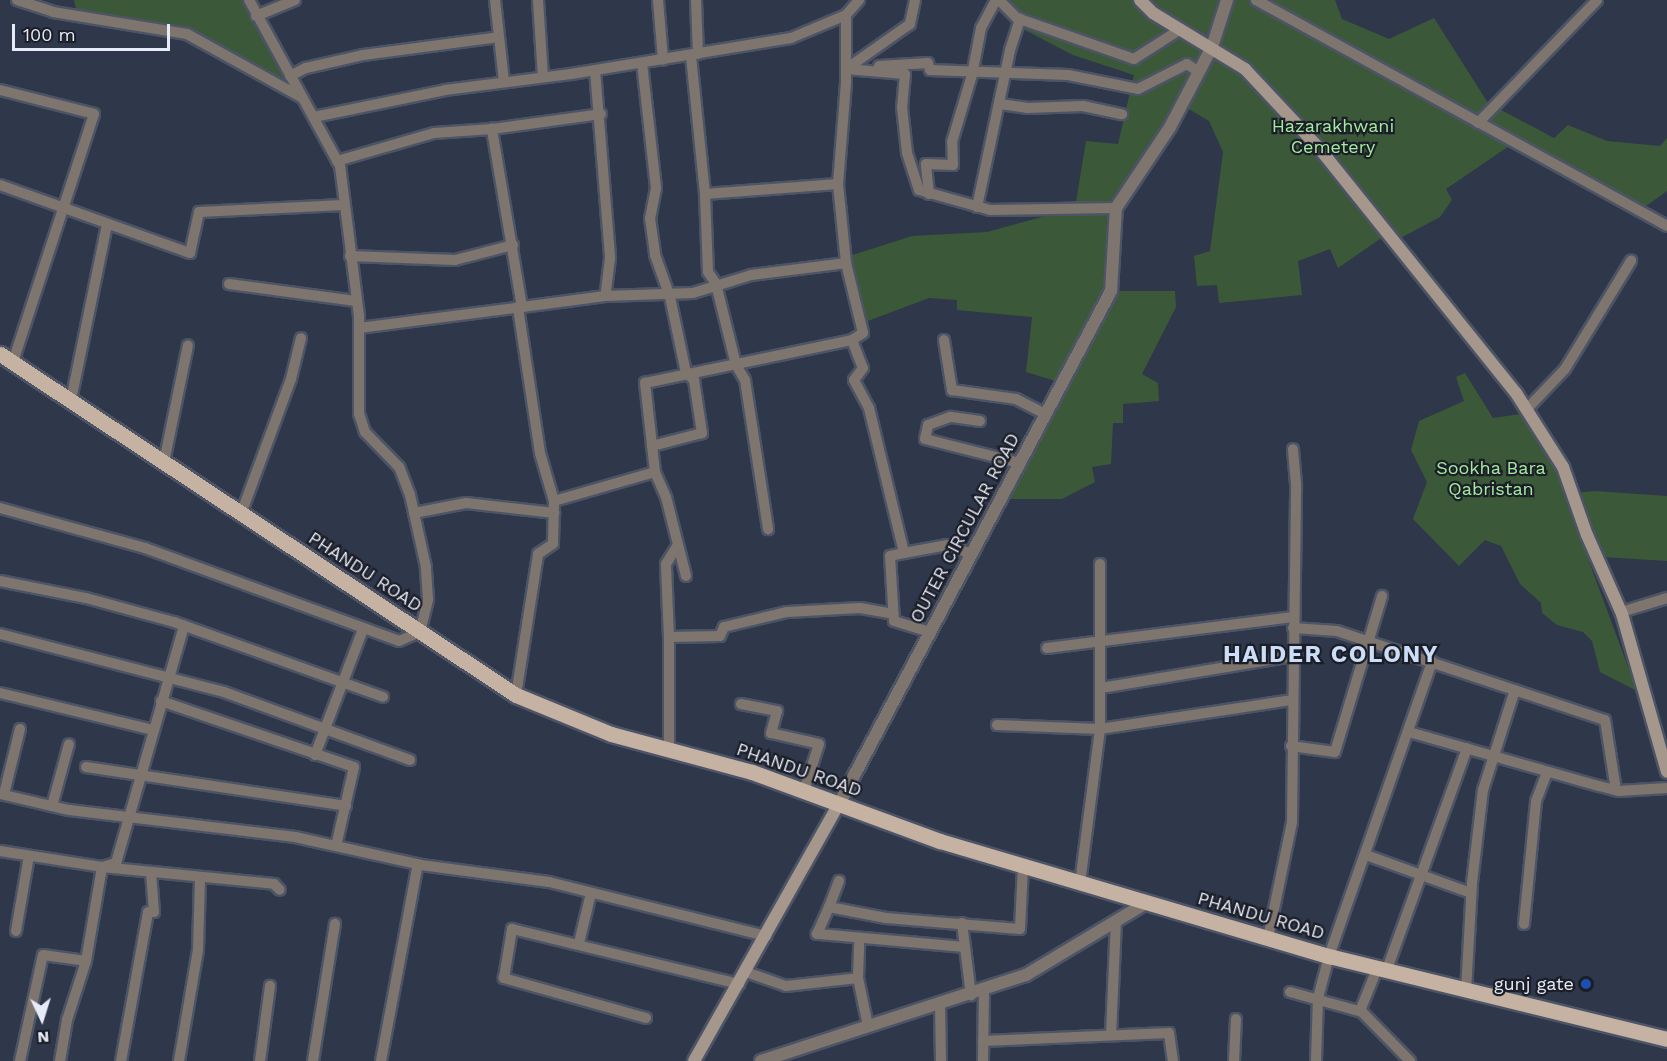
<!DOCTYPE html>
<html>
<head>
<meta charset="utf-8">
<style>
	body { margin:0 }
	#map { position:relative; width:1667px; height:1061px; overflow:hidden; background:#2f374a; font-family:"Work Sans",sans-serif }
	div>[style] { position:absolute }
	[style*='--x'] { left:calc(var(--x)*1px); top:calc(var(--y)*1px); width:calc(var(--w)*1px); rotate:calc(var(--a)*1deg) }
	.green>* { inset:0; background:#3b5939 }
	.roads { filter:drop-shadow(2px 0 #4c5466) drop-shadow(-2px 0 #4c5466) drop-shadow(0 2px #4c5466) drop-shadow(0 -2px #4c5466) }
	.minor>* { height:10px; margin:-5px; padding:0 5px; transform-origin:5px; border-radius:5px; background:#7e756e }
	.tertiary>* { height:12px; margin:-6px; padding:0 6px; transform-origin:6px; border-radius:6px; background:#7e756e }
	.secondary>* { height:12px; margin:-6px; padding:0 6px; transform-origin:6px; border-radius:6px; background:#a6978c }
	.primary>* { height:15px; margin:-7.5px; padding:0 7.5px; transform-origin:7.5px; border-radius:7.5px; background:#c5b2a2 }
	.dots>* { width:16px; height:16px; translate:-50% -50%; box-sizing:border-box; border:3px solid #1b1e27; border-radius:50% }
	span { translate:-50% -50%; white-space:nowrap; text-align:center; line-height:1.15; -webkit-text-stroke:4.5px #1b1e27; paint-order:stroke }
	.park-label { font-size:18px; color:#a4ea9f }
	.street-label { font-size:18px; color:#e6ebf8 }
	.poi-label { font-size:18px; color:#e6ebf8 }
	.right { translate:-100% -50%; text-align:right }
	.district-label { font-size:24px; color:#cbddf7; font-weight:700; letter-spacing:1.5px }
	.north { position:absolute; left:12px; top:989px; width:60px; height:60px; -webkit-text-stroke:4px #1b1e27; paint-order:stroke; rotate:176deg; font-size:16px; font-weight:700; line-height:24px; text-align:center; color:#e6ebf8 }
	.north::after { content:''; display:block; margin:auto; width:21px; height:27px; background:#e6ebf8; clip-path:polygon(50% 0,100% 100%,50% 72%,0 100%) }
	.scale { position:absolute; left:12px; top:24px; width:158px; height:27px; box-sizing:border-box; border:3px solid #e6ebf8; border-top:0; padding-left:8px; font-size:18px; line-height:21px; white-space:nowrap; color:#e6ebf8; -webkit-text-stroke:4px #1b1e27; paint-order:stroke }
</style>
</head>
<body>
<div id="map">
	<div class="green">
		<i style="clip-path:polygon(74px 0,249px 0,303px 98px,187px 34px,78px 17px)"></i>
		<i style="clip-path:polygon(988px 0,1335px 0,1342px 19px,1389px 39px,1434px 18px,1488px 103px,1554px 138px,1568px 125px,1607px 141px,1660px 146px,1667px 138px,1667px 191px,1639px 211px,1515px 142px,1446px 189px,1452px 200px,1440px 217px,1393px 242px,1387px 234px,1338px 268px,1330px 249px,1298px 261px,1302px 295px,1219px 303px,1217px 285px,1197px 286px,1194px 256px,1210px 251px,1223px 152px,1209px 121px,1182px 105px,1116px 209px,1111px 291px,1175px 291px,1176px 307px,1142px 374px,1158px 383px,1159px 401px,1123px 404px,1123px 423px,1113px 423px,1111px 464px,1092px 467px,1095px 482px,1062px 499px,1001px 499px,1062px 383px,1026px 372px,1032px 317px,957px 310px,957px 300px,929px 298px,857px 325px,840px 259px,912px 236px,987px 232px,1075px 208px,1086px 141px,1118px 144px,1134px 75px,1073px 55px,1013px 24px)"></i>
		<i style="clip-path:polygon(1465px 373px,1493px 418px,1521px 414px,1554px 462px,1564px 494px,1595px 491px,1667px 496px,1667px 561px,1587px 556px,1637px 691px,1600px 672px,1592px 641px,1583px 632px,1557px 625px,1542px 613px,1541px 603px,1520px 584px,1501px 546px,1485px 540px,1459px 566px,1413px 519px,1427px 482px,1411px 450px,1419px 421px,1464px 401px,1456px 377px)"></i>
	</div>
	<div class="roads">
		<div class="minor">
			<i style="--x:17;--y:0;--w:38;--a:18"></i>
			<i style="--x:53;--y:12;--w:136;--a:9.3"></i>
			<i style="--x:187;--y:34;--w:132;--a:28.9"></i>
			<i style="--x:495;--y:0;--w:82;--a:83.7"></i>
			<i style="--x:538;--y:0;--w:77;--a:86.3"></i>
			<i style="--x:658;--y:0;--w:60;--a:85.2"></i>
			<i style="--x:696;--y:0;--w:54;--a:87.9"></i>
			<i style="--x:915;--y:0;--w:25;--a:102"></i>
			<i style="--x:910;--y:24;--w:78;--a:144.9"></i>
			<i style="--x:846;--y:69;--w:59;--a:4.8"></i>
			<i style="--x:905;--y:74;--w:33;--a:95"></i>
			<i style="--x:902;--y:107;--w:46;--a:83.8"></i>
			<i style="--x:907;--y:153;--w:39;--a:72"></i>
			<i style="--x:919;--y:190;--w:74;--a:15.7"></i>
			<i style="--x:990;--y:210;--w:126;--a:-0.9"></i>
			<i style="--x:999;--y:0;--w:25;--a:45"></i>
			<i style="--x:1017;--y:18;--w:124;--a:19.3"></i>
			<i style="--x:1134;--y:59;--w:56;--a:-32.6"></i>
			<i style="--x:1256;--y:0;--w:469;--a:28.8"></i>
			<i style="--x:846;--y:15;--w:68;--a:90"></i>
			<i style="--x:846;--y:83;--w:101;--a:94.5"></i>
			<i style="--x:838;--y:184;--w:79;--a:84.2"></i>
			<i style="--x:846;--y:263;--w:72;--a:76.3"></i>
			<i style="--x:863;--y:333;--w:13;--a:148"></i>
			<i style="--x:256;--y:16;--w:42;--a:-22.3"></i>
			<i style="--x:691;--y:56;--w:139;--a:84.2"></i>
			<i style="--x:705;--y:194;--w:78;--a:87.8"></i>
			<i style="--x:708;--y:272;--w:14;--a:56"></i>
			<i style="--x:716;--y:284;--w:83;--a:76.1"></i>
			<i style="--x:736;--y:365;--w:17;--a:59"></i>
			<i style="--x:745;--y:380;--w:151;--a:81.2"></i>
			<i style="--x:642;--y:63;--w:126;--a:83.6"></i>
			<i style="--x:656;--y:188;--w:31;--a:101"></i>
			<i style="--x:650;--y:218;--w:37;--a:82"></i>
			<i style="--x:655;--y:255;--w:45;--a:70.3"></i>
			<i style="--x:670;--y:297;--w:78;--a:78.1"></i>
			<i style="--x:686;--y:373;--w:11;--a:41"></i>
			<i style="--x:694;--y:380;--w:54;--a:81.4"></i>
			<i style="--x:702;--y:433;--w:52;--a:165.4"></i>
			<i style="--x:879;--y:66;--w:49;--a:-3.5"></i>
			<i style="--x:928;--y:63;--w:7;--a:74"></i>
			<i style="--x:930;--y:70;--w:138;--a:2.1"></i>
			<i style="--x:1068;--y:75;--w:71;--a:11.3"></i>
			<i style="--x:1138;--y:89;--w:55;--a:-27"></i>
			<i style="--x:1187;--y:64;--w:14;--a:34"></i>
			<i style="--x:595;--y:70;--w:189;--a:85.4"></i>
			<i style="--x:610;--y:258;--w:38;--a:97"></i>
			<i style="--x:290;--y:76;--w:18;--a:-27"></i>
			<i style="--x:306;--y:68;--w:58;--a:-12.8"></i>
			<i style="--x:363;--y:55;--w:137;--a:-7.5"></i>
			<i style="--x:0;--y:90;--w:97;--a:14.3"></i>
			<i style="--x:94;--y:114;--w:261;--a:108.1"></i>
			<i style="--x:1000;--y:104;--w:27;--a:8"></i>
			<i style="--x:1027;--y:108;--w:56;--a:-2"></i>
			<i style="--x:1083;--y:106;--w:40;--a:12"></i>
			<i style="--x:314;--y:117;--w:134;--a:-11.6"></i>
			<i style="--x:445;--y:90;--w:127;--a:-7.2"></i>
			<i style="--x:571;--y:74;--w:223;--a:-9.3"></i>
			<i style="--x:791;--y:38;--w:60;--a:-22.7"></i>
			<i style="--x:846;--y:15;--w:20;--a:-49"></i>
			<i style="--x:1478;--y:123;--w:171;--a:-45.9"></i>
			<i style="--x:337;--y:161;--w:101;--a:-16.1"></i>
			<i style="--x:434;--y:133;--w:58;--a:-3.9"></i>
			<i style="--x:0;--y:185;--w:202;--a:19.7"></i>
			<i style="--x:190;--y:253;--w:42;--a:-77.6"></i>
			<i style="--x:199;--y:212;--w:144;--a:-2.8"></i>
			<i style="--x:705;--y:194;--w:133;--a:-4.3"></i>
			<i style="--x:929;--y:194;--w:30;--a:-96"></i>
			<i style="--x:926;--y:164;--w:27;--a:2"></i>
			<i style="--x:953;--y:165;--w:23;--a:-92"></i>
			<i style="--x:952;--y:142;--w:70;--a:-73.4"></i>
			<i style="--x:972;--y:75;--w:48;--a:-79.2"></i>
			<i style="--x:981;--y:28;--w:32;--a:-62"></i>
			<i style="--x:977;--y:207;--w:160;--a:-78.1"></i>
			<i style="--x:1010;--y:50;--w:33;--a:-72"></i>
			<i style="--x:350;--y:256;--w:105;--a:2.2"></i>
			<i style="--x:455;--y:260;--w:60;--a:-14.5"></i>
			<i style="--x:229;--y:284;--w:128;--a:7.6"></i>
			<i style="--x:522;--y:307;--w:84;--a:-7.5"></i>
			<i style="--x:605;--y:296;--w:88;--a:-2"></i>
			<i style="--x:693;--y:293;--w:61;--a:-17.2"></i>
			<i style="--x:751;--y:275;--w:96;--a:-7.2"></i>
			<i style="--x:359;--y:328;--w:164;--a:-7.3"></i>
			<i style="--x:522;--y:307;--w:181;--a:-99.6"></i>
			<i style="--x:492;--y:129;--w:110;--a:-7.8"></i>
			<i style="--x:944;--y:340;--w:51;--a:80.9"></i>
			<i style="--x:952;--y:390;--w:65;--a:8"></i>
			<i style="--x:1016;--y:399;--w:34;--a:27"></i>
			<i style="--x:71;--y:400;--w:179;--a:-78.4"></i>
			<i style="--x:1527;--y:409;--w:55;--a:-46.5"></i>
			<i style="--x:1565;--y:369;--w:127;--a:-58.6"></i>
			<i style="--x:980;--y:421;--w:30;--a:-172"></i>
			<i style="--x:950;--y:417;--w:23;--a:160"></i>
			<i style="--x:928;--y:425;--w:14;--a:102"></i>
			<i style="--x:925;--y:439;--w:98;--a:14.2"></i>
			<i style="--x:164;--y:462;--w:119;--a:-78.4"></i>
			<i style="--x:554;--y:501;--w:105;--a:-16"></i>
			<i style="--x:0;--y:508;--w:150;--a:15.4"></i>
			<i style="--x:145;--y:548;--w:270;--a:20.1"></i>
			<i style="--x:399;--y:641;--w:23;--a:-23"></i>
			<i style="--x:420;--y:632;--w:34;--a:-76"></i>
			<i style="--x:428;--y:599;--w:32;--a:-94"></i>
			<i style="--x:426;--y:567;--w:74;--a:-102.5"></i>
			<i style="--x:410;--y:495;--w:30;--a:-111"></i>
			<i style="--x:399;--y:467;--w:49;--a:-134.2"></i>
			<i style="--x:365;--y:432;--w:19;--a:-108"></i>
			<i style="--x:359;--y:414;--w:98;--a:-90"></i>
			<i style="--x:359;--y:316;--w:151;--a:-97.2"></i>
			<i style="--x:340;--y:166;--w:189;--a:-118.7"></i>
			<i style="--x:414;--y:513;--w:53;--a:-10.9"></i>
			<i style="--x:466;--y:503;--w:89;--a:6.5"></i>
			<i style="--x:241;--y:514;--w:144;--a:-69.7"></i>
			<i style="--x:291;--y:379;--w:42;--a:-76.3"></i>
			<i style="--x:904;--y:553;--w:14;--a:168"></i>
			<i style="--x:890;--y:556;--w:65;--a:86.5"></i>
			<i style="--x:894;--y:621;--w:38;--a:17"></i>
			<i style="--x:686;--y:576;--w:81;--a:-104.2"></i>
			<i style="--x:666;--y:497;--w:27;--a:-114"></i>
			<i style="--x:655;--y:472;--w:90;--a:-96.4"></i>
			<i style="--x:645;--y:383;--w:211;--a:-11.7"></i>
			<i style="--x:852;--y:340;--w:30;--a:69"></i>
			<i style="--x:863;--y:368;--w:15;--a:127"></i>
			<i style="--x:854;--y:380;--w:32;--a:62"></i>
			<i style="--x:869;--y:408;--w:149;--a:76.4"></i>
			<i style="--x:904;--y:553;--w:44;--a:-10.5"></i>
			<i style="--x:947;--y:545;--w:27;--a:20"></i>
			<i style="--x:0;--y:581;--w:88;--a:11.2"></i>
			<i style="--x:86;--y:598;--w:91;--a:15.3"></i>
			<i style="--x:174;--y:622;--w:222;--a:19.7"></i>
			<i style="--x:1621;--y:612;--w:48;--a:-16.9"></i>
			<i style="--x:1293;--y:628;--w:44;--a:3.9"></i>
			<i style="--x:1337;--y:631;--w:282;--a:18.4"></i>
			<i style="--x:1605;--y:720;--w:71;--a:81.1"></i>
			<i style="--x:0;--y:634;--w:231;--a:14.5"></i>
			<i style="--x:224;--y:692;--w:198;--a:20.1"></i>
			<i style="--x:669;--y:637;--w:73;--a:-92.4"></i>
			<i style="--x:666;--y:564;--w:22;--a:-58"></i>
			<i style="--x:1047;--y:648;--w:248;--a:-7.2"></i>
			<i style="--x:1101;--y:688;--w:194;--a:-9.5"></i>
			<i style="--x:0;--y:693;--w:157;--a:13.6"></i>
			<i style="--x:516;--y:695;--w:143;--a:-81.1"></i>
			<i style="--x:538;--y:554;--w:18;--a:-34"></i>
			<i style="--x:553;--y:544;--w:43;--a:-88.7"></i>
			<i style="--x:554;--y:501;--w:50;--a:-106.3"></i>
			<i style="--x:540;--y:453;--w:148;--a:-98.6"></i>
			<i style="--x:161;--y:701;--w:204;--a:18.9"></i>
			<i style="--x:354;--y:767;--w:81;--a:102.8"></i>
			<i style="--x:741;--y:704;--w:37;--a:11"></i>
			<i style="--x:777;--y:711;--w:23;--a:105"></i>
			<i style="--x:771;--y:733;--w:49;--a:12.9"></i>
			<i style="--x:819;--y:744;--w:49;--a:107.7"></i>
			<i style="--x:997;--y:725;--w:103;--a:2.2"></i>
			<i style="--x:1100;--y:729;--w:193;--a:-8.6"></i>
			<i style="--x:1409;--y:732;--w:198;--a:15.9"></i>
			<i style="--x:1599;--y:786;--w:21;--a:14"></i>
			<i style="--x:1619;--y:791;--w:48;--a:-3.6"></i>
			<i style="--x:1291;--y:746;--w:44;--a:7.8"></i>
			<i style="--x:1335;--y:752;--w:163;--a:-73.2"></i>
			<i style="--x:669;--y:750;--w:113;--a:-90"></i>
			<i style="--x:669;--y:637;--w:51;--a:-1.1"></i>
			<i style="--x:720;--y:636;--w:10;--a:-66"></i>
			<i style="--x:724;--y:627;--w:65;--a:-13.4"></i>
			<i style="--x:787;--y:612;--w:73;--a:-3.1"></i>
			<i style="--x:860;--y:608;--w:34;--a:10"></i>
			<i style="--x:315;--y:755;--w:135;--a:-69.1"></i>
			<i style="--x:86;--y:767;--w:263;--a:8.5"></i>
			<i style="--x:0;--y:794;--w:71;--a:13.1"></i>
			<i style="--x:69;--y:810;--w:228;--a:6.8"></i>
			<i style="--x:295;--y:837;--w:129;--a:12.5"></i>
			<i style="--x:421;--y:865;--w:129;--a:7.6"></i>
			<i style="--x:549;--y:882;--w:224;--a:14"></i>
			<i style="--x:4;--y:794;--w:67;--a:-76.2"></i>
			<i style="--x:52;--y:806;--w:64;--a:-74.7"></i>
			<i style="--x:0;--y:851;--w:103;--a:8.9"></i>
			<i style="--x:102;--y:867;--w:173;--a:5.6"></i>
			<i style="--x:274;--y:884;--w:8;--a:45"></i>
			<i style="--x:1366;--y:855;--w:112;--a:19.9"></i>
			<i style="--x:1080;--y:883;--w:155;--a:-82.6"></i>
			<i style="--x:1100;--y:729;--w:165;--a:-90"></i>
			<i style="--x:829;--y:907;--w:28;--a:-69"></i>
			<i style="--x:962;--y:923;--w:73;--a:82.9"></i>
			<i style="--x:1524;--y:924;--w:124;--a:-84.4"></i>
			<i style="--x:1536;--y:801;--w:31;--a:-69"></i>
			<i style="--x:16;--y:931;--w:76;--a:-80.2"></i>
			<i style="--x:1268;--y:938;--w:118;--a:-78.3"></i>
			<i style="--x:1292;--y:822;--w:338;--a:-89.3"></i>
			<i style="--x:1296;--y:484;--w:35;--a:-95"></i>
			<i style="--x:579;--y:943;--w:51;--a:-76.5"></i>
			<i style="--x:964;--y:947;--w:148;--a:-174.9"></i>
			<i style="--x:817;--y:934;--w:30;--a:-66"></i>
			<i style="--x:829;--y:907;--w:58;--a:10.9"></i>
			<i style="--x:886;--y:918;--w:134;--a:4.7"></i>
			<i style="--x:1020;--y:929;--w:63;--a:-87.3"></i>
			<i style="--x:746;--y:972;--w:42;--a:19.3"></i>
			<i style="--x:786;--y:986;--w:72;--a:-6.3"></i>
			<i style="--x:858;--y:978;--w:49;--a:78.2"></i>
			<i style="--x:1386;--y:972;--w:238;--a:-70.1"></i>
			<i style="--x:858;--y:978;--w:38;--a:-88"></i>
			<i style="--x:1466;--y:991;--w:108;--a:-86.8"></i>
			<i style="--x:1472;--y:883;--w:94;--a:-83.3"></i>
			<i style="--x:1483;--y:790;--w:105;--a:-72.3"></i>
			<i style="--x:1290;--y:992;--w:75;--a:15.5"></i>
			<i style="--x:1362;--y:1012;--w:69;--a:45.6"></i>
			<i style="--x:940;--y:1004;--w:57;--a:89"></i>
			<i style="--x:1360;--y:1011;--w:45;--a:-68"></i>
			<i style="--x:646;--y:1018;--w:148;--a:-164.3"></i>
			<i style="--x:504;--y:978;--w:50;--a:-80.7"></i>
			<i style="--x:512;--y:929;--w:234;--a:13.6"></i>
			<i style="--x:1111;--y:1035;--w:114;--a:-87.5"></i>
			<i style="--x:983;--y:1041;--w:186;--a:-2.5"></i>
			<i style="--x:1169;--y:1033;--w:28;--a:82"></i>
			<i style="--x:20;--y:1061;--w:108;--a:-77.8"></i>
			<i style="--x:43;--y:955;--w:43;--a:7.9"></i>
			<i style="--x:60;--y:1061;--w:42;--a:-80.3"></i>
			<i style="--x:67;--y:1020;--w:62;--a:-72.1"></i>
			<i style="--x:86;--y:961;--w:95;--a:-80.3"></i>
			<i style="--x:102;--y:867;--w:15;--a:-16"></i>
			<i style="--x:116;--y:863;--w:247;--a:-74"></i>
			<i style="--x:121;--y:1061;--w:151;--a:-79.7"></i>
			<i style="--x:148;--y:912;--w:6;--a:0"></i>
			<i style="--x:154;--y:912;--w:40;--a:-94.3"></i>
			<i style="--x:179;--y:1061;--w:113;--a:-80.3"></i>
			<i style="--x:198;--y:950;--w:73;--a:-88.4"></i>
			<i style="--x:260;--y:1061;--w:76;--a:-82.4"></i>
			<i style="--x:313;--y:1061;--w:139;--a:-80.9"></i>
			<i style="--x:381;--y:1061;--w:200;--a:-79.4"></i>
			<i style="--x:983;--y:1061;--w:71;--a:-89.2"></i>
			<i style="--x:1234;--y:1061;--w:42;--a:-87.3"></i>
			<i style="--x:1316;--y:1061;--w:63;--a:-88.2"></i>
			<i style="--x:1318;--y:998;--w:43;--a:-75.3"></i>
			<i style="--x:1329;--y:956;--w:312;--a:-70.7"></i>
		</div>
		<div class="tertiary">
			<i style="--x:839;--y:804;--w:581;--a:-62.07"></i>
			<i style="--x:1111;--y:291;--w:83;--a:-86.6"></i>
			<i style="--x:1116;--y:208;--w:97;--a:-56.3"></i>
			<i style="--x:1170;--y:127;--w:90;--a:-62.3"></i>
			<i style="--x:1212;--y:47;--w:49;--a:-72.3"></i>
			<i style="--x:761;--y:1061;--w:279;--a:-18"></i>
			<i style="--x:1026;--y:975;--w:140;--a:-31"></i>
		</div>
		<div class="secondary">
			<i style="--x:1140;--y:0;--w:18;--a:45"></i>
			<i style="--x:1153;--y:13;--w:108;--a:31.3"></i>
			<i style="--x:1245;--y:69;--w:108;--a:46.9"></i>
			<i style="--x:1319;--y:148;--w:314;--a:51.2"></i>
			<i style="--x:1516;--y:393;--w:88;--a:57.6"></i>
			<i style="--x:1563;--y:467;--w:72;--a:70.6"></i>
			<i style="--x:1587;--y:535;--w:86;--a:66.1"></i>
			<i style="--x:1622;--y:614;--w:164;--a:74.1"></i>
			<i style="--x:694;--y:1061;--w:295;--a:-60.6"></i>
		</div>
		<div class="primary">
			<i style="--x:0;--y:354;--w:618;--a:33.46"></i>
			<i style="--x:516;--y:695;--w:103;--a:22.3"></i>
			<i style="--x:611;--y:734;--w:146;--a:15.1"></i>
			<i style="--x:752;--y:772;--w:200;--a:20.2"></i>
			<i style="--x:940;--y:841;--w:406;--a:16.5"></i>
			<i style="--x:1329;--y:956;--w:348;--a:13.8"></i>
		</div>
	</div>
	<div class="dots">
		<i style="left:1586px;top:984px;background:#1a4fb4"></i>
	</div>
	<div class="park-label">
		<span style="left:1333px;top:137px">Hazarakhwani<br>Cemetery</span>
		<span style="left:1491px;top:479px">Sookha Bara<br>Qabristan</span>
	</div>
	<div class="street-label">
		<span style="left:965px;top:528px;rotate:-62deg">OUTER CIRCULAR ROAD</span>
		<span style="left:365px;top:572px;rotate:33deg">PHANDU ROAD</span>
		<span style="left:799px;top:770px;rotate:19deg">PHANDU ROAD</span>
		<span style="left:1261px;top:916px;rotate:16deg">PHANDU ROAD</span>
	</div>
	<div class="poi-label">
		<span class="right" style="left:1574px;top:984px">gunj gate</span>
	</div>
	<div class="district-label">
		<span style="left:1331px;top:655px">HAIDER COLONY</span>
	</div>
	<div class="north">N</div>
	<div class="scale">100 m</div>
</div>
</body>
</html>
